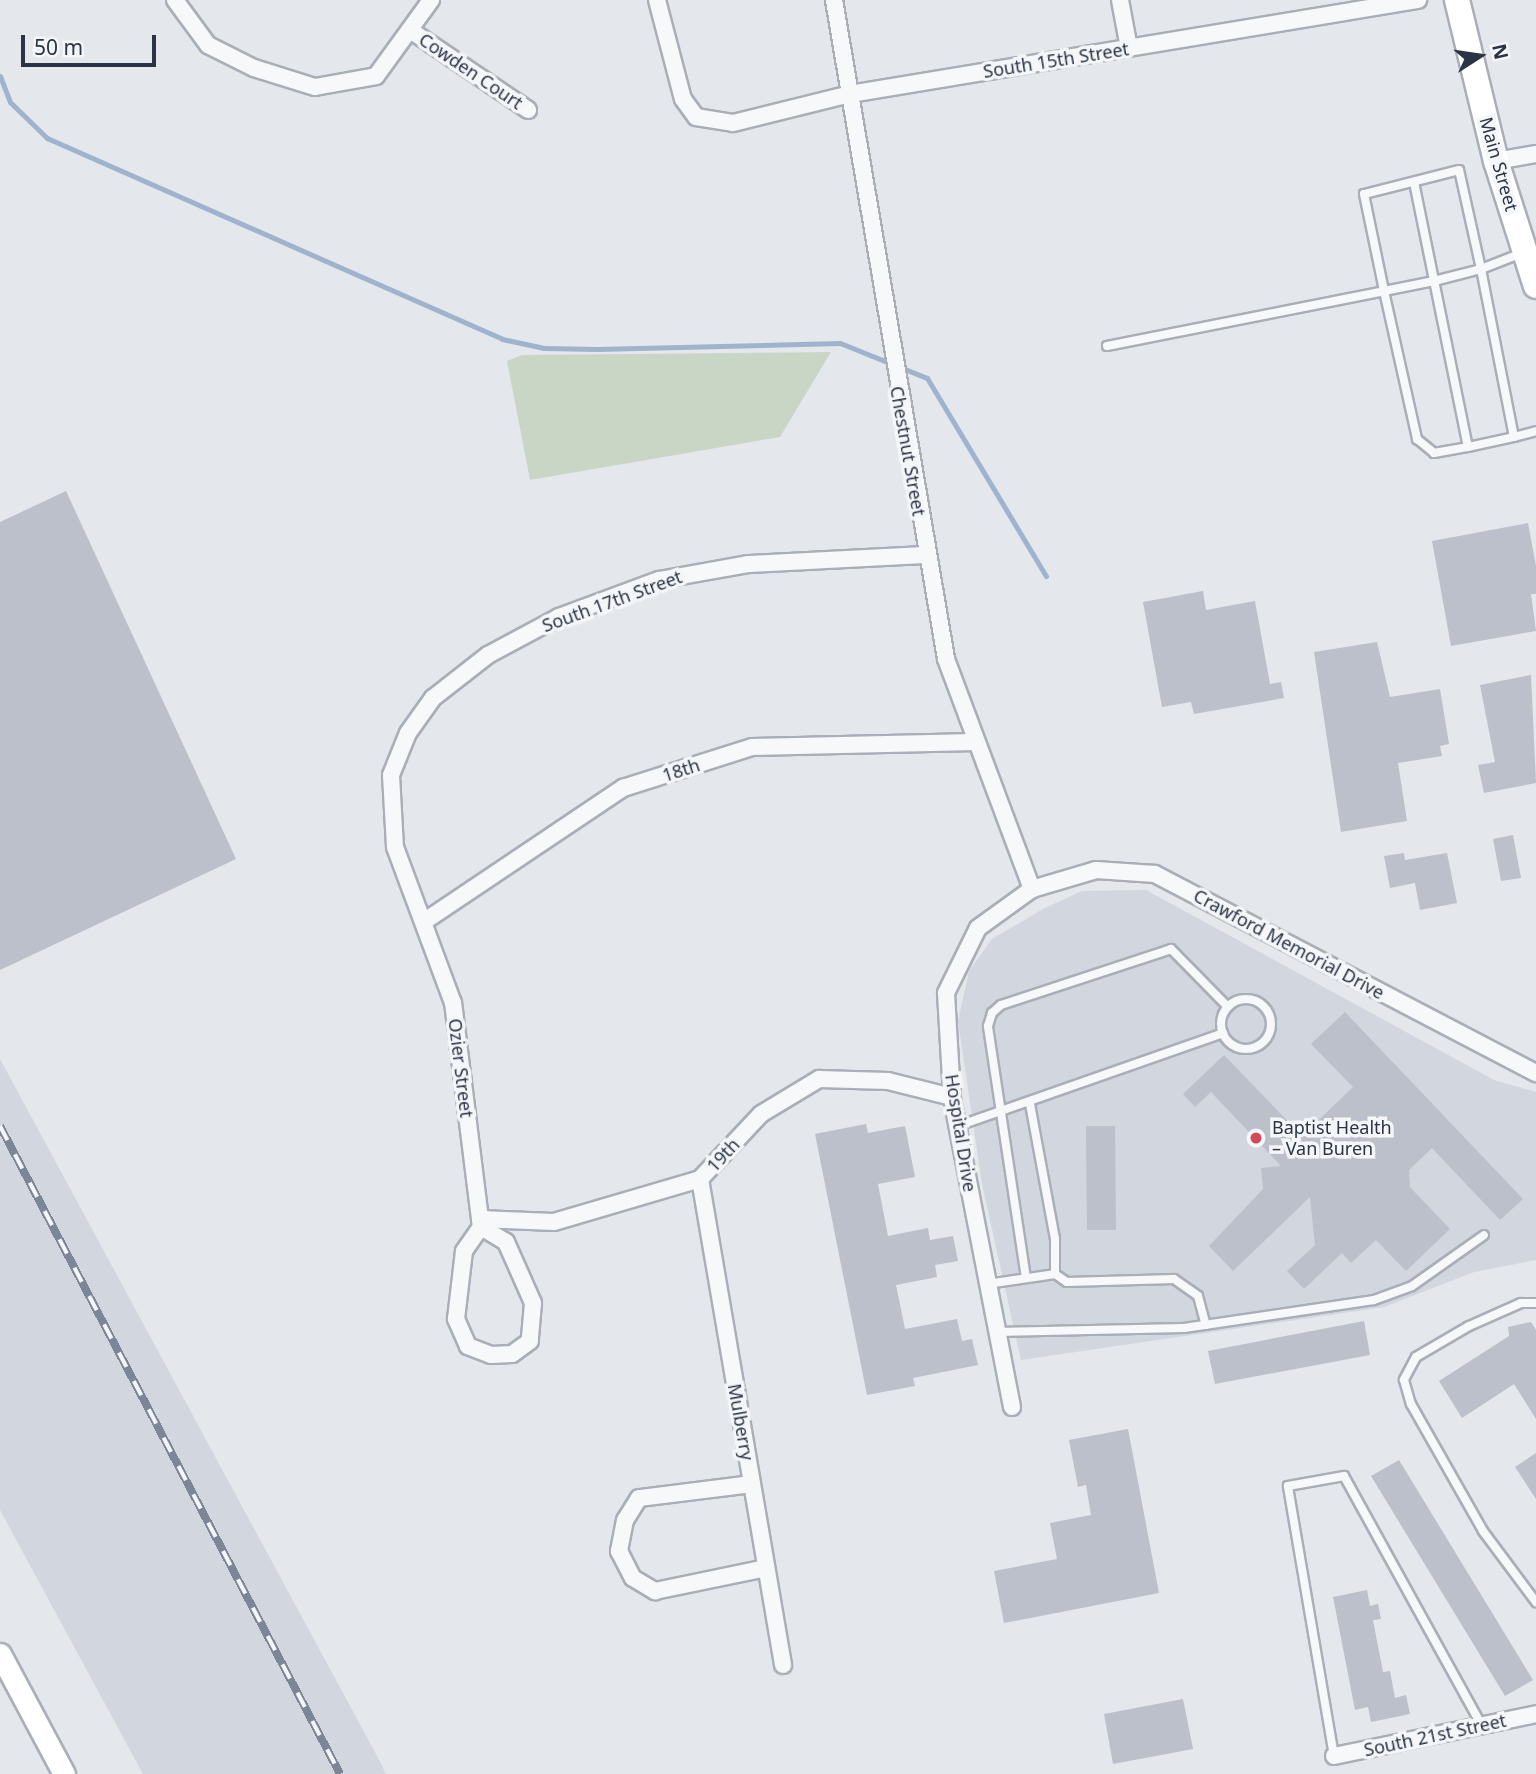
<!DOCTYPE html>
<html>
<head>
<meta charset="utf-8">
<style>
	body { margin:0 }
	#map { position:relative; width:1536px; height:1774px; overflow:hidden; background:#e4e7ec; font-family:"Noto Sans",sans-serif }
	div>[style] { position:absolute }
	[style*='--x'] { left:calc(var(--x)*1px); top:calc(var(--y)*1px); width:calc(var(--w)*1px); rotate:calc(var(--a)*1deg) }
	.built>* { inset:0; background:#d2d6de }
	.green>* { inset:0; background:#c9d6c5 }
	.stream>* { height:5px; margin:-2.5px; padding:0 2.5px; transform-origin:2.5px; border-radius:2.5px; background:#9fb4cc }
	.building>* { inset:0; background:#bbc0ca }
	.roads { filter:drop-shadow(2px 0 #a9aeb7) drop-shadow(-2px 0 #a9aeb7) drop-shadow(0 2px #a9aeb7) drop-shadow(0 -2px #a9aeb7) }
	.lane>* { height:8px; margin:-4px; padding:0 4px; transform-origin:4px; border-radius:4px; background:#f7f8fa }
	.lane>.ring { margin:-4px; padding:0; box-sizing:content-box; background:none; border:8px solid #f7f8fa; border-radius:50% }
	.street>* { height:16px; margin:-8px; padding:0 8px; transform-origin:8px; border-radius:8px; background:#f7f8fa }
	.secondary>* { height:21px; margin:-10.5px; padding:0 10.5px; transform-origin:10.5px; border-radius:10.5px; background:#fff }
	.primary>* { height:24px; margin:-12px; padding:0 12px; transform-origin:12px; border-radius:12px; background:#fff }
	.rail>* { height:8px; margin-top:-4px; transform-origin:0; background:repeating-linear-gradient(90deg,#f4f6f9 0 16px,#7d8696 0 32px); box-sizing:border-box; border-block:2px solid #7d8696 }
	.dots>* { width:19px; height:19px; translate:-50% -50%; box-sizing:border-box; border:4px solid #f4f6f9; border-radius:50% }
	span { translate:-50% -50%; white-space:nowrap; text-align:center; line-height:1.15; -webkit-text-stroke:7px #f4f6f9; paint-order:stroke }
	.street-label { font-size:18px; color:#2b3445 }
	.poi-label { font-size:18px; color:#2b3445 }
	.left { translate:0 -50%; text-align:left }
	.north { position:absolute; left:1445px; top:21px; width:70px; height:70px; -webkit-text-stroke:5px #f4f6f9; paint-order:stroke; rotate:78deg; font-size:19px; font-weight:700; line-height:28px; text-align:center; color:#2b3445 }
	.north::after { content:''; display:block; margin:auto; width:24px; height:32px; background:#2b3445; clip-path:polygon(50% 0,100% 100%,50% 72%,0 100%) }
	.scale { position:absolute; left:21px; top:35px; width:135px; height:32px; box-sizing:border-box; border:4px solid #2b3445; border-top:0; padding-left:9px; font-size:21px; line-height:24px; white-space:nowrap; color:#2b3445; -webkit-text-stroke:5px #f4f6f9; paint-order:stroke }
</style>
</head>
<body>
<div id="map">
	<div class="built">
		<i style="clip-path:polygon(1146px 890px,1494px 1080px,1536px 1092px,1536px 1260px,1474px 1272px,1384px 1307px,1021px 1360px,982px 1184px,958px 1021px,969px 971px,992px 939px,1043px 909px,1082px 891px)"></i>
		<i style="clip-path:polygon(0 1059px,376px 1754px,386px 1774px,143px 1774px,0 1510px)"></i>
	</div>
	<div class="green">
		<i style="clip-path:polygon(831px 352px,780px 437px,530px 480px,507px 361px,522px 355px)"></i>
	</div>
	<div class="stream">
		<i style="--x:0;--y:76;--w:28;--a:69"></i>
		<i style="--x:10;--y:102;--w:52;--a:44.2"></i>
		<i style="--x:47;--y:138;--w:497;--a:23.8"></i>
		<i style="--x:502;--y:339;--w:43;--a:12.1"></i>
		<i style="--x:544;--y:348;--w:53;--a:1.1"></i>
		<i style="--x:597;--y:349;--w:243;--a:-1.4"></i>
		<i style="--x:840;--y:343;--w:94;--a:21.9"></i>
		<i style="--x:927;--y:378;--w:231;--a:59"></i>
	</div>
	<div class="building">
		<i style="clip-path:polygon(66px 491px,236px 859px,0 970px,0 522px)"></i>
		<i style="clip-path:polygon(1528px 523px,1536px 566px,1536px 594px,1531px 594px,1536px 631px,1451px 646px,1432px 541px)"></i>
		<i style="clip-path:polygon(1203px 591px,1206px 610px,1255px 601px,1270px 684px,1281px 682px,1284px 698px,1194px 714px,1191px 702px,1162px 707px,1143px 602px)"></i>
		<i style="clip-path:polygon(1377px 642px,1390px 697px,1440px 689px,1449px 744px,1440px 746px,1442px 756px,1398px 763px,1407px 821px,1341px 832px,1314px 652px)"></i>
		<i style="clip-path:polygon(1531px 675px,1536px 783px,1484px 793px,1478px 765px,1495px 762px,1480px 685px)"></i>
		<i style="clip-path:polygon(1513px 835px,1521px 878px,1501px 881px,1493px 839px)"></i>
		<i style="clip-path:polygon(1404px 853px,1405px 860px,1447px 853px,1457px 903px,1420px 910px,1415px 883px,1390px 888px,1384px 856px)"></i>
		<i style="clip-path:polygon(1345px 1012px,1523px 1199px,1500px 1220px,1432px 1148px,1409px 1170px,1410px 1187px,1450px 1229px,1406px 1271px,1376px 1240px,1351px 1263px,1342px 1253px,1304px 1289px,1287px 1271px,1315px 1245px,1310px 1197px,1233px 1271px,1209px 1246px,1263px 1189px,1261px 1168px,1281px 1166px,1211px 1092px,1195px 1107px,1183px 1094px,1224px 1055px,1302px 1136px,1353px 1087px,1311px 1044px)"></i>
		<i style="clip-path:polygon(866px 1124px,868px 1133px,905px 1126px,915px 1177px,878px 1184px,888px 1236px,928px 1228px,930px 1240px,953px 1236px,958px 1261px,935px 1265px,937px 1277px,896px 1285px,905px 1329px,957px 1319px,962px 1341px,972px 1339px,978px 1365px,913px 1378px,915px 1386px,867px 1395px,815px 1134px)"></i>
		<i style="clip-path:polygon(1086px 1126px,1115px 1126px,1116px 1230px,1087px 1230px)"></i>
		<i style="clip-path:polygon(1364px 1321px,1370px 1355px,1215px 1384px,1208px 1351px)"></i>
		<i style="clip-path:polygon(1531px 1322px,1536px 1330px,1536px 1419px,1514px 1384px,1462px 1418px,1439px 1381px,1509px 1336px,1508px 1327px)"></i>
		<i style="clip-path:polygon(1128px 1429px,1159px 1593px,1004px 1623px,994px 1571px,1057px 1559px,1050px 1523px,1091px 1515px,1086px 1485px,1078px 1487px,1069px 1440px)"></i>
		<i style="clip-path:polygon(1536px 1453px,1536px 1499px,1515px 1467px)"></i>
		<i style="clip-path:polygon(1399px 1460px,1533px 1680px,1505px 1696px,1371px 1476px)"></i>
		<i style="clip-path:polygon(1367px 1590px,1370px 1606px,1378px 1604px,1381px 1619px,1373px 1620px,1383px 1672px,1390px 1671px,1395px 1698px,1406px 1695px,1410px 1714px,1371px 1722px,1368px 1707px,1355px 1710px,1333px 1597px)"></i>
		<i style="clip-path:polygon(1183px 1699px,1193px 1749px,1113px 1764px,1104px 1714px)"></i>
	</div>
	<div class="roads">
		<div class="lane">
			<i style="--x:1414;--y:182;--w:270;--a:78.5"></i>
			<i style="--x:1468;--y:447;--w:47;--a:-12.3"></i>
			<i style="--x:1522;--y:253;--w:44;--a:158.7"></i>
			<i style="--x:1481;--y:269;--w:171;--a:78.9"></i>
			<i style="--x:1514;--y:437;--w:23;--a:-15"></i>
			<i style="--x:1107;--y:346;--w:282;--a:-11.2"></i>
			<i style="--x:1384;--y:291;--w:51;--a:-11.3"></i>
			<i style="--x:1434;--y:281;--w:49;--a:-14.3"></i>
			<i style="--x:1481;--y:269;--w:101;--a:-102.5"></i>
			<i style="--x:1459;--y:170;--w:98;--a:165.8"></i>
			<i style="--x:1364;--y:194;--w:99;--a:78.3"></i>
			<i style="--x:1384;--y:291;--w:152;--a:77.4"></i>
			<i style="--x:1417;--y:439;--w:22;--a:39"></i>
			<i style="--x:1434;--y:453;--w:35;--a:-10"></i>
			<i class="ring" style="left:1221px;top:999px;width:42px;height:42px"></i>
			<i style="--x:1030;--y:1104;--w:137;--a:79.5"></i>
			<i style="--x:1055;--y:1239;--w:35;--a:90"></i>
			<i style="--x:958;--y:1126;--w:281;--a:-19.3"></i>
			<i style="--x:1026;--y:1278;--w:255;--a:-98.6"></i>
			<i style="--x:988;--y:1026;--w:14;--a:-73"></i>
			<i style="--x:992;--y:1013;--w:12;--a:-42"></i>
			<i style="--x:1001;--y:1005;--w:179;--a:-18.2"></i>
			<i style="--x:1171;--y:949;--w:81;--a:45.5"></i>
			<i style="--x:987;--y:1284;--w:69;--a:-8.4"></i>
			<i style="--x:1055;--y:1274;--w:14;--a:34"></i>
			<i style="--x:1067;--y:1282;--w:107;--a:-1.6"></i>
			<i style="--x:1174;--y:1279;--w:29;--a:35"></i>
			<i style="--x:1198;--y:1296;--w:30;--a:75"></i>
			<i style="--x:1536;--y:1303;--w:15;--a:180"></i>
			<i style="--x:1521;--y:1303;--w:57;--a:156.1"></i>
			<i style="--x:1469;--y:1326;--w:61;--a:149.7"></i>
			<i style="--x:1416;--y:1357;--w:26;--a:118"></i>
			<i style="--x:1404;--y:1380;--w:25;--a:74"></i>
			<i style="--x:1411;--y:1404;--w:146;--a:60.4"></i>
			<i style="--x:1483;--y:1531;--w:89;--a:53.3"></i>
			<i style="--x:996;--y:1332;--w:188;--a:-1.2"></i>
			<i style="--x:1184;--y:1328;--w:192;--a:-8.4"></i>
			<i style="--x:1374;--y:1300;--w:40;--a:-20.2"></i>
			<i style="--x:1412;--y:1286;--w:88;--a:-35.3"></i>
			<i style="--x:1334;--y:1756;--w:274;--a:-99.7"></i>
			<i style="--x:1288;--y:1486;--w:57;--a:-10.1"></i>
			<i style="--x:1344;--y:1476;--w:283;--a:61.1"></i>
		</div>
		<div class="street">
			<i style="--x:175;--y:0;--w:56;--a:53.7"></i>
			<i style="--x:208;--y:45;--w:51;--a:26.6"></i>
			<i style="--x:254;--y:68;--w:64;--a:17.3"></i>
			<i style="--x:315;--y:87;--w:62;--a:-10.2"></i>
			<i style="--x:376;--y:76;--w:94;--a:-54.1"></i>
			<i style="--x:657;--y:0;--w:102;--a:75.3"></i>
			<i style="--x:683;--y:99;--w:22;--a:54"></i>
			<i style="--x:696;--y:117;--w:37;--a:9"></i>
			<i style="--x:733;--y:123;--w:121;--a:-13.9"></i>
			<i style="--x:850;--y:94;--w:576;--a:-9.4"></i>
			<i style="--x:834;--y:0;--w:668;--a:80.35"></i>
			<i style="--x:946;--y:659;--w:246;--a:69.5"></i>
			<i style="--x:1120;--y:0;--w:49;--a:79.4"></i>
			<i style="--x:413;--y:32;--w:139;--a:34.1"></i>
			<i style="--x:1496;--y:161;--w:41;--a:-9.9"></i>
			<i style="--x:425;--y:921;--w:239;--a:-33.9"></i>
			<i style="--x:623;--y:788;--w:135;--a:-17.6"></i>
			<i style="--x:752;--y:747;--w:224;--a:-1.3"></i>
			<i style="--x:700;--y:1179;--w:493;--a:80.3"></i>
			<i style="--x:480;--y:1219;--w:74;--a:2.3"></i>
			<i style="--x:554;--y:1222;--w:152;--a:-16.4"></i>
			<i style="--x:700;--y:1179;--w:89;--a:-46.8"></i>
			<i style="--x:761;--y:1114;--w:68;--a:-31.1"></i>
			<i style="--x:819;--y:1079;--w:69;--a:1.7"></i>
			<i style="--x:888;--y:1081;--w:66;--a:14"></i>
			<i style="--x:481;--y:1227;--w:226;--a:-97.1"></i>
			<i style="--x:453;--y:1003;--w:166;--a:-110.4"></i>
			<i style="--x:395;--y:847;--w:72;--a:-93.2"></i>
			<i style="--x:391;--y:775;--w:45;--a:-68"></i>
			<i style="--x:408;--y:733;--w:43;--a:-54.5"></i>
			<i style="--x:433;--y:698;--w:70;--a:-38"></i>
			<i style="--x:488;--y:655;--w:81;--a:-28.2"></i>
			<i style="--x:559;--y:617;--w:107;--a:-20.3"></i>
			<i style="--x:659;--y:580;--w:90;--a:-10.2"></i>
			<i style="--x:748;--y:564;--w:178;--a:-2.9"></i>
			<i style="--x:481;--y:1227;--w:29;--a:31"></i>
			<i style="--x:506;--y:1242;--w:67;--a:66.1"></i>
			<i style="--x:533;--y:1303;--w:38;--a:95"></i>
			<i style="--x:530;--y:1341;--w:22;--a:144"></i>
			<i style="--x:512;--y:1354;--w:21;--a:177"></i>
			<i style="--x:491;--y:1355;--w:25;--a:-159"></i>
			<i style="--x:468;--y:1346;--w:30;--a:-114"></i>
			<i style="--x:456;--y:1319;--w:68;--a:-83.3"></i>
			<i style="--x:464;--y:1251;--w:29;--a:-55"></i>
			<i style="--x:1012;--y:1407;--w:316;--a:-101"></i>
			<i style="--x:952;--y:1097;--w:104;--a:-93.3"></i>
			<i style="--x:946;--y:993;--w:72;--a:-63.8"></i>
			<i style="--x:978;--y:928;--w:67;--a:-35.8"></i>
			<i style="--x:1032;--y:889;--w:67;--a:-16.5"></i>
			<i style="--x:1096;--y:870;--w:59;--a:3.9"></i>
			<i style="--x:1155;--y:874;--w:430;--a:27.6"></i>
			<i style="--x:752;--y:1484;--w:114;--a:172.9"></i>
			<i style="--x:639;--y:1498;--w:26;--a:122"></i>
			<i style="--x:625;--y:1520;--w:32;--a:101"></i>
			<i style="--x:619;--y:1551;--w:30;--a:63"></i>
			<i style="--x:633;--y:1578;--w:26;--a:31"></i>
			<i style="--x:655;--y:1591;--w:113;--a:-11.7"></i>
			<i style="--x:1334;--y:1756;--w:206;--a:-11.7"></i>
		</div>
		<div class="secondary">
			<i style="--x:0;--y:1654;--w:136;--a:61.9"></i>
		</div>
		<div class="primary">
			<i style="--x:1457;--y:0;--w:166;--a:76.4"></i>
			<i style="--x:1496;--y:161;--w:131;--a:72.3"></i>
		</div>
	</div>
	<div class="rail">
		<i style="--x:0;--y:1126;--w:732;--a:62.31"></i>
	</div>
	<div class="dots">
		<i style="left:1256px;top:1138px;background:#d1495b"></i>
	</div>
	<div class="street-label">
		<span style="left:1056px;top:60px;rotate:-9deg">South 15th Street</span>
		<span style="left:471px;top:71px;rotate:34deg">Cowden Court</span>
		<span style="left:1499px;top:164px;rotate:74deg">Main Street</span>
		<span style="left:908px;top:451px;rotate:80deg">Chestnut Street</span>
		<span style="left:612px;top:601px;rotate:-20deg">South 17th Street</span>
		<span style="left:681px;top:770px;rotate:-18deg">18th</span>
		<span style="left:1289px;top:944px;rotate:28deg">Crawford Memorial Drive</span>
		<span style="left:461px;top:1068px;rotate:83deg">Ozier Street</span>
		<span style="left:961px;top:1133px;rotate:81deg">Hospital Drive</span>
		<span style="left:723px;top:1155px;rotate:-47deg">19th</span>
		<span style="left:741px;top:1422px;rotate:80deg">Mulberry</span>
		<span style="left:1435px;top:1735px;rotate:-12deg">South 21st Street</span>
	</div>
	<div class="poi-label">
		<span class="left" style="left:1272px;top:1138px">Baptist Health<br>– Van Buren</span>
	</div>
	<div class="north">N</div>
	<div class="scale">50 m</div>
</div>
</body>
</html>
